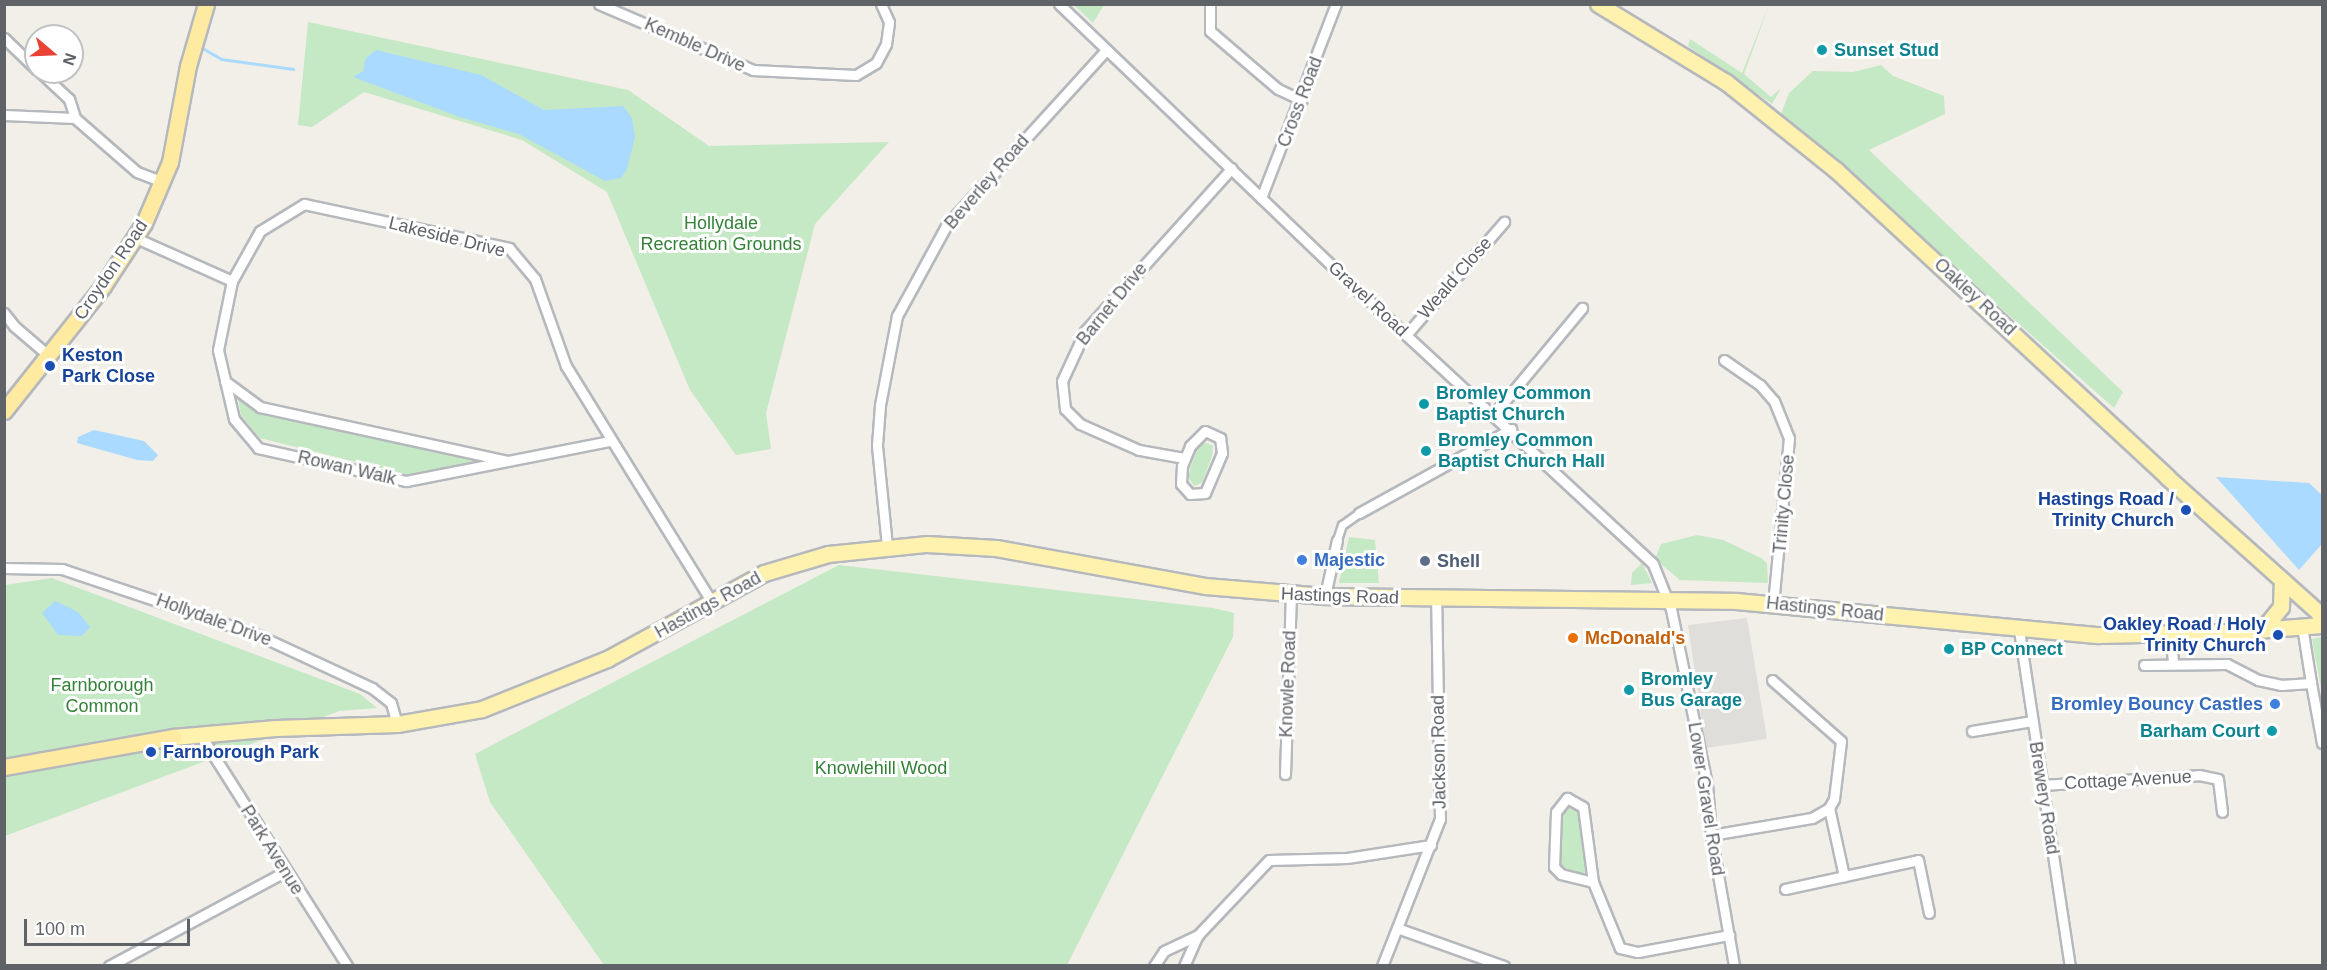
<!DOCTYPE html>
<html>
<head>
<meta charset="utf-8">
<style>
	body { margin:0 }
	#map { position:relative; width:2327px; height:970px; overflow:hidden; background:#f1efe8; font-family:Arial,sans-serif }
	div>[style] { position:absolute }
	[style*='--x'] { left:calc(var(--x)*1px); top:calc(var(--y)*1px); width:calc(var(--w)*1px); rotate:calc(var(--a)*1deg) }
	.industrial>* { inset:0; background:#e0deda }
	.green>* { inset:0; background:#c5e8c5 }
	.water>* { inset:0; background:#aadaff }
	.stream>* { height:3px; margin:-1.5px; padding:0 1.5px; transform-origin:1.5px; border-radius:1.5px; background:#aadaff }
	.roads { filter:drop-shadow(2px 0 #b5b8bc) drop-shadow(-2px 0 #b5b8bc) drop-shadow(0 2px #b5b8bc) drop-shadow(0 -2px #b5b8bc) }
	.pedestrian>* { height:7px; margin:-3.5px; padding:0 3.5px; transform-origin:3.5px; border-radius:3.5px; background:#fff }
	.minor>* { height:9px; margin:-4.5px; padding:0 4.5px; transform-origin:4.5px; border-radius:4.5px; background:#fff }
	.primary>* { height:15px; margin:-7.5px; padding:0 7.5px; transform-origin:7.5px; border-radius:7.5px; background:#fff2af }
	.trunk>* { height:15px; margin:-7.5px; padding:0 7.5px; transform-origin:7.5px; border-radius:7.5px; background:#feeaa1 }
	.dots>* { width:16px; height:16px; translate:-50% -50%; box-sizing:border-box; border:3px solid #fff; border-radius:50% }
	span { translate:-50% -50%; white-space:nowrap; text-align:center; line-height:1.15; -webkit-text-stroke:6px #fff; paint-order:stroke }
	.street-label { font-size:18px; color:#5f6368 }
	.culture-label { font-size:18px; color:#0d838f; font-weight:700 }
	.left { translate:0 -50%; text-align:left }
	.right { translate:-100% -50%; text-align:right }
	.park-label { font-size:18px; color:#348238 }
	.transit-label { font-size:18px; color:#164399; font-weight:700 }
	.shop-label { font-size:18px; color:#366cbe; font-weight:700 }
	.service-label { font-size:18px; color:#4e5e75; font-weight:700 }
	.food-label { font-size:18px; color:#c56008; font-weight:700 }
	.frame { position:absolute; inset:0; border:6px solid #5f6368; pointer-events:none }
	.north { position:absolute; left:24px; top:24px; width:60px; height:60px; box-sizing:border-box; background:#fff; border:2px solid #bfc1c3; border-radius:50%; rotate:109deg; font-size:16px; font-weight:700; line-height:24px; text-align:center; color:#5f6368 }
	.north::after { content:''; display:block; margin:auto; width:21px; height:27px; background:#ea4335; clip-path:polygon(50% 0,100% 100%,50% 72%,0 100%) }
	.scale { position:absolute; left:24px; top:919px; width:166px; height:27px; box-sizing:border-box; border:3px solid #5f6368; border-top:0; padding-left:8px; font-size:18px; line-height:21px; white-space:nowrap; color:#5f6368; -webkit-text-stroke:4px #fff; paint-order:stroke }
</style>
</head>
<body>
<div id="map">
	<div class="industrial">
		<i style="clip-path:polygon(1747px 618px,1767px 739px,1706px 748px,1688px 625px)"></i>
	</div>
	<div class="green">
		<i style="clip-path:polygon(1074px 5px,1104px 5px,1093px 23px)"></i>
		<i style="clip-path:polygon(1769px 5px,1744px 74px,1771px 97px,1781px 88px,1772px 104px,1688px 46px,1690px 39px,1742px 73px)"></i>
		<i style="clip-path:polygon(308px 22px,628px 90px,709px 146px,889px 142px,815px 224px,766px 413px,771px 449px,736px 455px,690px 390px,607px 192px,522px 140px,364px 92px,312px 127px,298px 125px)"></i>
		<i style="clip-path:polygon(1881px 65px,1893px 76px,1944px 96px,1945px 114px,1869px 150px,2123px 392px,2114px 408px,1781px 114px,1789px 93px,1813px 71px,1853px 72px)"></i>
		<i style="clip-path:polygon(238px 399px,259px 414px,477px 461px,408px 475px,260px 438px,241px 415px)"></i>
		<i style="clip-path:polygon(1204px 442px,1213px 446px,1212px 456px,1202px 483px,1194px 486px,1188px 476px,1197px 448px)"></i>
		<i style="clip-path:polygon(1697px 535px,1723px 540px,1761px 558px,1767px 563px,1768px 583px,1680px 580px,1655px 559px,1661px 544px)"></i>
		<i style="clip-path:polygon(1349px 537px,1375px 540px,1379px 583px,1339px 583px)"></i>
		<i style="clip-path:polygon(1642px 563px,1652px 583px,1631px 585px,1632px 573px)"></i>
		<i style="clip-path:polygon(839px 565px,1213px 608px,1234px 613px,1233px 637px,1067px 965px,604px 965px,490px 802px,475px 754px)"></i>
		<i style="clip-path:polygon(52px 578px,360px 694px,377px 708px,339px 711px,5px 836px,5px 585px)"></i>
		<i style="clip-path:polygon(2322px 637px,2322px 693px,2312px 639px)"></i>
		<i style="clip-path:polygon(1569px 803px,1578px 808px,1585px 846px,1587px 871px,1580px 875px,1558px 864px,1558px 822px,1562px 809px)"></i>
	</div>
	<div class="water">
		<i style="clip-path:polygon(376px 50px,481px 75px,544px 110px,623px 106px,632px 118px,635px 137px,627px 169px,621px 178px,605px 181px,519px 134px,460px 117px,353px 77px,363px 71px,366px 58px)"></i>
		<i style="clip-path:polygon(94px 430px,144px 441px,158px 455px,153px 461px,137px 460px,77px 443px,78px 437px)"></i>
		<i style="clip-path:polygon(2216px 477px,2309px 483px,2322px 495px,2322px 544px,2299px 570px)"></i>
		<i style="clip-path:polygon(55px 601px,78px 612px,90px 627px,82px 636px,58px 635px,42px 613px)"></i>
	</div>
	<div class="stream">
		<i style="--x:204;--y:49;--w:20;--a:30"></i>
		<i style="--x:221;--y:59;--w:73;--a:7.9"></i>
	</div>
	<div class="roads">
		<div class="pedestrian">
			<i style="--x:1337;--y:540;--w:16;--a:-72"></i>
			<i style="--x:1342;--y:525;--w:21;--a:-35"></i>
		</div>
		<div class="minor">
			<i style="--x:599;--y:4;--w:168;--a:23.2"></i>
			<i style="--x:753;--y:70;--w:103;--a:2.8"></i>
			<i style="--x:856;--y:75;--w:23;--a:-31"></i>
			<i style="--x:876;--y:63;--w:21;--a:-62"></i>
			<i style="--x:886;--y:44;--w:22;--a:-82"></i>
			<i style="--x:889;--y:22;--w:20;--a:-114"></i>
			<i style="--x:1059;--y:4;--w:425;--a:43.8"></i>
			<i style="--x:1366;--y:298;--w:391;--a:42.8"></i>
			<i style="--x:1653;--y:564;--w:48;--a:68.2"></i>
			<i style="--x:1671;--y:609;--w:179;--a:78.4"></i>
			<i style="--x:1707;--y:784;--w:51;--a:85.5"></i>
			<i style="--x:1711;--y:835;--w:133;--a:80"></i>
			<i style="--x:1210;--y:4;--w:27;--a:90"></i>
			<i style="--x:1210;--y:31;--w:89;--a:40.5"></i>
			<i style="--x:1278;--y:89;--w:26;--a:25"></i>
			<i style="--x:4;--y:38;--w:45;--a:44.1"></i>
			<i style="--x:40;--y:72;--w:40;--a:43"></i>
			<i style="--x:69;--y:99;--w:20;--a:72"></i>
			<i style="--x:75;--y:118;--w:82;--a:41.1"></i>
			<i style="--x:137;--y:172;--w:28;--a:21"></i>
			<i style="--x:4;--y:115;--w:71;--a:2.4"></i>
			<i style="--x:1261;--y:198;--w:208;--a:-68.9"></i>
			<i style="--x:136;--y:238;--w:105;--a:24.1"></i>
			<i style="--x:232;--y:281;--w:57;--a:-60.8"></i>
			<i style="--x:260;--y:231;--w:52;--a:-31.5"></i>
			<i style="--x:304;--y:204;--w:210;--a:12.1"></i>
			<i style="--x:509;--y:248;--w:40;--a:50"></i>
			<i style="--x:535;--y:279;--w:92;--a:70.4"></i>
			<i style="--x:566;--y:366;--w:276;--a:58.3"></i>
			<i style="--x:232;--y:281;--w:70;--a:101.5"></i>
			<i style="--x:218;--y:350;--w:71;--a:76.9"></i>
			<i style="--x:234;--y:419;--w:38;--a:50"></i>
			<i style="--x:258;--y:448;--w:152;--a:12.6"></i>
			<i style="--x:406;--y:481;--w:208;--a:-11.1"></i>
			<i style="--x:4;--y:313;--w:16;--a:52"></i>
			<i style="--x:14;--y:326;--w:46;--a:40.6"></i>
			<i style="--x:1406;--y:335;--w:150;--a:-49.1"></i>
			<i style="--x:1724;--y:360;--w:44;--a:34.8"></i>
			<i style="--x:1760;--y:385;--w:21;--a:49"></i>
			<i style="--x:1774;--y:401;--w:40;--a:68"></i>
			<i style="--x:1789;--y:438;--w:166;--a:95.5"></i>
			<i style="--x:225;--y:381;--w:44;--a:36.6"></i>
			<i style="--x:260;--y:407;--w:253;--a:12.3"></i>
			<i style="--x:1494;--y:414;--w:138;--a:-50.3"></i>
			<i style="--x:1205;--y:431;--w:17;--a:25"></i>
			<i style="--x:1220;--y:438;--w:15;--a:82"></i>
			<i style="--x:1222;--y:453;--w:43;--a:113"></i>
			<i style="--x:1205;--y:493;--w:15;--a:176"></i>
			<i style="--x:1190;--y:494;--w:13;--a:-132"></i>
			<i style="--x:1181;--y:484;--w:18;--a:-87"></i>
			<i style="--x:1182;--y:466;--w:22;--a:-68"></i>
			<i style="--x:1190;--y:446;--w:21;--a:-45"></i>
			<i style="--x:1184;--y:458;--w:46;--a:-169.9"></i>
			<i style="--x:1139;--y:450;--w:64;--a:-156.2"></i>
			<i style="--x:1080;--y:424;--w:21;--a:-135"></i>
			<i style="--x:1065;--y:409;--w:28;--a:-96"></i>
			<i style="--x:1062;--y:381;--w:55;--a:-65.3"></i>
			<i style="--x:1085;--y:331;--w:219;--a:-48"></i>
			<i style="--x:1359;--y:513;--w:174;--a:-28.9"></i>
			<i style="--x:887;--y:546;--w:101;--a:-95.7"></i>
			<i style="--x:877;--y:445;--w:40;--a:-85.7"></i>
			<i style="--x:880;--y:405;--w:91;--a:-79.2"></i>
			<i style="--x:897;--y:316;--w:102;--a:-61.4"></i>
			<i style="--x:946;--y:226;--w:238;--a:-47.7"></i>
			<i style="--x:4;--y:568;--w:58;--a:1"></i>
			<i style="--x:62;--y:569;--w:207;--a:18.6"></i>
			<i style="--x:258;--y:635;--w:126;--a:24.9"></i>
			<i style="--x:372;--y:688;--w:24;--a:38"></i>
			<i style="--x:391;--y:703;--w:22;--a:74"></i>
			<i style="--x:1325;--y:596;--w:57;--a:-77.9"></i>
			<i style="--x:2302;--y:626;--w:58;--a:81"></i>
			<i style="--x:2019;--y:630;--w:340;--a:81.4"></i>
			<i style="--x:2171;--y:635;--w:28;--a:86"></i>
			<i style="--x:2144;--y:665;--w:83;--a:-0.7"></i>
			<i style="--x:2227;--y:664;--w:35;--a:27"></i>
			<i style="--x:2258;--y:680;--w:24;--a:12"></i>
			<i style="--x:2281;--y:685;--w:30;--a:-4"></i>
			<i style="--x:2311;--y:683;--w:61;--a:79.6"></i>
			<i style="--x:1972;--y:731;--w:61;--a:-9.5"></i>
			<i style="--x:200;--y:734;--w:275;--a:57.6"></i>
			<i style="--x:1285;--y:774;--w:180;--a:-88.1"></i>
			<i style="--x:2042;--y:785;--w:157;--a:-3.6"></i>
			<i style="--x:2199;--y:775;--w:19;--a:12"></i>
			<i style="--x:2218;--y:779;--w:33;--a:83"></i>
			<i style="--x:1829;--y:808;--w:70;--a:77.6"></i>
			<i style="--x:1711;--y:835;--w:102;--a:-9.6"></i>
			<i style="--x:1812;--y:818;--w:20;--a:-30"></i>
			<i style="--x:1829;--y:808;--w:10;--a:-61"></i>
			<i style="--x:1834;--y:799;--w:58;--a:-83.1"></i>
			<i style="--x:1841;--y:741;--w:92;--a:-138.5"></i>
			<i style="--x:1593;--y:882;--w:33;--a:-166"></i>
			<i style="--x:1561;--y:874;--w:10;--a:-135"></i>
			<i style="--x:1554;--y:867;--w:55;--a:-87.9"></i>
			<i style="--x:1556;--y:812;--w:18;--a:-52"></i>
			<i style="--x:1567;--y:798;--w:18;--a:29"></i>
			<i style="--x:1583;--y:807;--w:76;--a:82.4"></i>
			<i style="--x:1593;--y:882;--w:71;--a:67.8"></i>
			<i style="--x:1620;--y:948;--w:18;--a:13"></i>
			<i style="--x:1638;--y:952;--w:93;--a:-10.6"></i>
			<i style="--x:1785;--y:889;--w:136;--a:-12.3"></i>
			<i style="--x:1918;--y:860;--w:54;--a:78.3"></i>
			<i style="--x:1397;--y:928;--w:114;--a:19.6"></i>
			<i style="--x:109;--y:966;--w:199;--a:-28.2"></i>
			<i style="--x:1154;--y:966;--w:18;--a:-56"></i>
			<i style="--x:1164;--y:951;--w:38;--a:-25"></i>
			<i style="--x:1198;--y:935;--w:103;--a:-46.6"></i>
			<i style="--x:1269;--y:860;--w:78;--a:-1.5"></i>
			<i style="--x:1347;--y:858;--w:85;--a:-8.8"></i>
			<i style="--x:1184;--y:966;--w:34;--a:-66"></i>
			<i style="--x:1382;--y:966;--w:158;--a:-68.5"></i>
			<i style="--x:1440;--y:819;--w:220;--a:-91"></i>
		</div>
		<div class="primary">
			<i style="--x:1598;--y:4;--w:150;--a:31.4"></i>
			<i style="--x:1726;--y:82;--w:141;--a:38.7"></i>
			<i style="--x:1836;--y:170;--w:451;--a:42.8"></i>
			<i style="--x:2167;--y:477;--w:204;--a:41.8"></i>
			<i style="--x:2319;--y:613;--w:12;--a:76"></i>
			<i style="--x:2263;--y:629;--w:28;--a:-51"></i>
			<i style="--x:2281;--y:607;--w:27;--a:-88"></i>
			<i style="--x:173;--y:737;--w:103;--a:-5"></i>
			<i style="--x:276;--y:728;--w:121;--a:-1.9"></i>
			<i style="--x:397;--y:724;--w:86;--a:-10"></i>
			<i style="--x:482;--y:709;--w:135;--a:-21.8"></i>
			<i style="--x:607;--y:659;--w:179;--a:-28.7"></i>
			<i style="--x:764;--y:573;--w:67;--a:-16.5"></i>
			<i style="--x:828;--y:554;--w:100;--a:-5.8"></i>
			<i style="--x:927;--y:544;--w:69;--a:3.3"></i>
			<i style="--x:996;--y:548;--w:212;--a:10.3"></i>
			<i style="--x:1205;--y:586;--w:120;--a:4.8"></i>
			<i style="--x:1325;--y:596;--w:411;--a:0.7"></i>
			<i style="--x:1736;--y:601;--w:364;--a:5.4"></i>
			<i style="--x:2098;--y:635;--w:132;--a:-1.3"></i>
			<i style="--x:2230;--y:632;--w:92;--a:-4.4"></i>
		</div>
		<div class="trunk">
			<i style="--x:4;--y:411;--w:159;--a:-51.6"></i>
			<i style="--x:103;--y:286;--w:75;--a:-56.9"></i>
			<i style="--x:144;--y:223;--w:66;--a:-66.9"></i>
			<i style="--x:170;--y:162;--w:98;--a:-79.4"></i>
			<i style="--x:188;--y:66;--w:65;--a:-73.8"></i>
			<i style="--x:4;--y:767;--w:172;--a:-10.1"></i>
		</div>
	</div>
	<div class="dots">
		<i style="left:1822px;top:50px;background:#0f9aa8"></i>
		<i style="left:50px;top:366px;background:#1a4fb4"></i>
		<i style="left:1424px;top:404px;background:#0f9aa8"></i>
		<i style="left:1426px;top:451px;background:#0f9aa8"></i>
		<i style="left:2186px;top:510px;background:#1a4fb4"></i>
		<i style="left:1302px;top:560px;background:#3f7fe0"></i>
		<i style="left:1425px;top:561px;background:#5c6f8a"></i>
		<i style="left:2278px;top:635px;background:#1a4fb4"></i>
		<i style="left:1573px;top:638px;background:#e8710a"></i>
		<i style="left:1949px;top:649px;background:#0f9aa8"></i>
		<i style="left:1629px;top:690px;background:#0f9aa8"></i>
		<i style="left:2275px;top:704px;background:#3f7fe0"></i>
		<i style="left:2272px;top:731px;background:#0f9aa8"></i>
		<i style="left:151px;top:752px;background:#1a4fb4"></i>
	</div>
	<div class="street-label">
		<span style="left:695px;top:45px;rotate:24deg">Kemble Drive</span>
		<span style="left:1300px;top:102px;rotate:-69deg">Cross Road</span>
		<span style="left:987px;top:182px;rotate:-49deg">Beverley Road</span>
		<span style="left:447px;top:237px;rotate:14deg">Lakeside Drive</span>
		<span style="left:111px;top:270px;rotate:-56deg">Croydon Road</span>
		<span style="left:1455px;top:278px;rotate:-49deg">Weald Close</span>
		<span style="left:1975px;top:297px;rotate:43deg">Oakley Road</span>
		<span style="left:1368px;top:299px;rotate:43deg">Gravel Road</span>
		<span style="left:1112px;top:304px;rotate:-51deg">Barnet Drive</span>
		<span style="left:347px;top:468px;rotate:13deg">Rowan Walk</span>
		<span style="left:1784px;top:504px;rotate:-85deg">Trinity Close</span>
		<span style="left:1340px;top:596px;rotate:2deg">Hastings Road</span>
		<span style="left:708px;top:605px;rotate:-29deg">Hastings Road</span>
		<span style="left:1825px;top:609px;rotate:6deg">Hastings Road</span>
		<span style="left:214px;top:620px;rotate:20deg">Hollydale Drive</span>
		<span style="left:1288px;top:684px;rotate:-88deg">Knowle Road</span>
		<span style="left:1439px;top:752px;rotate:-91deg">Jackson Road</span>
		<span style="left:2128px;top:780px;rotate:-3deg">Cottage Avenue</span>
		<span style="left:2044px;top:798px;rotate:81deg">Brewery Road</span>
		<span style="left:1706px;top:799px;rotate:81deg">Lower Gravel Road</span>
		<span style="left:272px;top:850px;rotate:58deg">Park Avenue</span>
	</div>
	<div class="culture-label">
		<span class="left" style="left:1834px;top:50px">Sunset Stud</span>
		<span class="left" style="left:1436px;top:404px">Bromley Common<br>Baptist Church</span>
		<span class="left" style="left:1438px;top:451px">Bromley Common<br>Baptist Church Hall</span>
		<span class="left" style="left:1961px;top:649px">BP Connect</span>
		<span class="left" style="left:1641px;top:690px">Bromley<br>Bus Garage</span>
		<span class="right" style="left:2260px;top:731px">Barham Court</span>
	</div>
	<div class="park-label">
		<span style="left:721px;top:234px">Hollydale<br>Recreation Grounds</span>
		<span style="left:102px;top:696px">Farnborough<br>Common</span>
		<span style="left:881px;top:768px">Knowlehill Wood</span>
	</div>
	<div class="transit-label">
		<span class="left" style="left:62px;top:366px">Keston<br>Park Close</span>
		<span class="right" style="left:2174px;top:510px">Hastings Road /<br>Trinity Church</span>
		<span class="right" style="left:2266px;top:635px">Oakley Road / Holy<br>Trinity Church</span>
		<span class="left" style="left:163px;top:752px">Farnborough Park</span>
	</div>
	<div class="shop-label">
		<span class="left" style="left:1314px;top:560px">Majestic</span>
		<span class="right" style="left:2263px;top:704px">Bromley Bouncy Castles</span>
	</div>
	<div class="service-label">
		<span class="left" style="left:1437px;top:561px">Shell</span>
	</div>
	<div class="food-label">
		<span class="left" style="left:1585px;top:638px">McDonald's</span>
	</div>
	<div class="frame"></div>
	<div class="north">N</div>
	<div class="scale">100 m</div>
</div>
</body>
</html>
